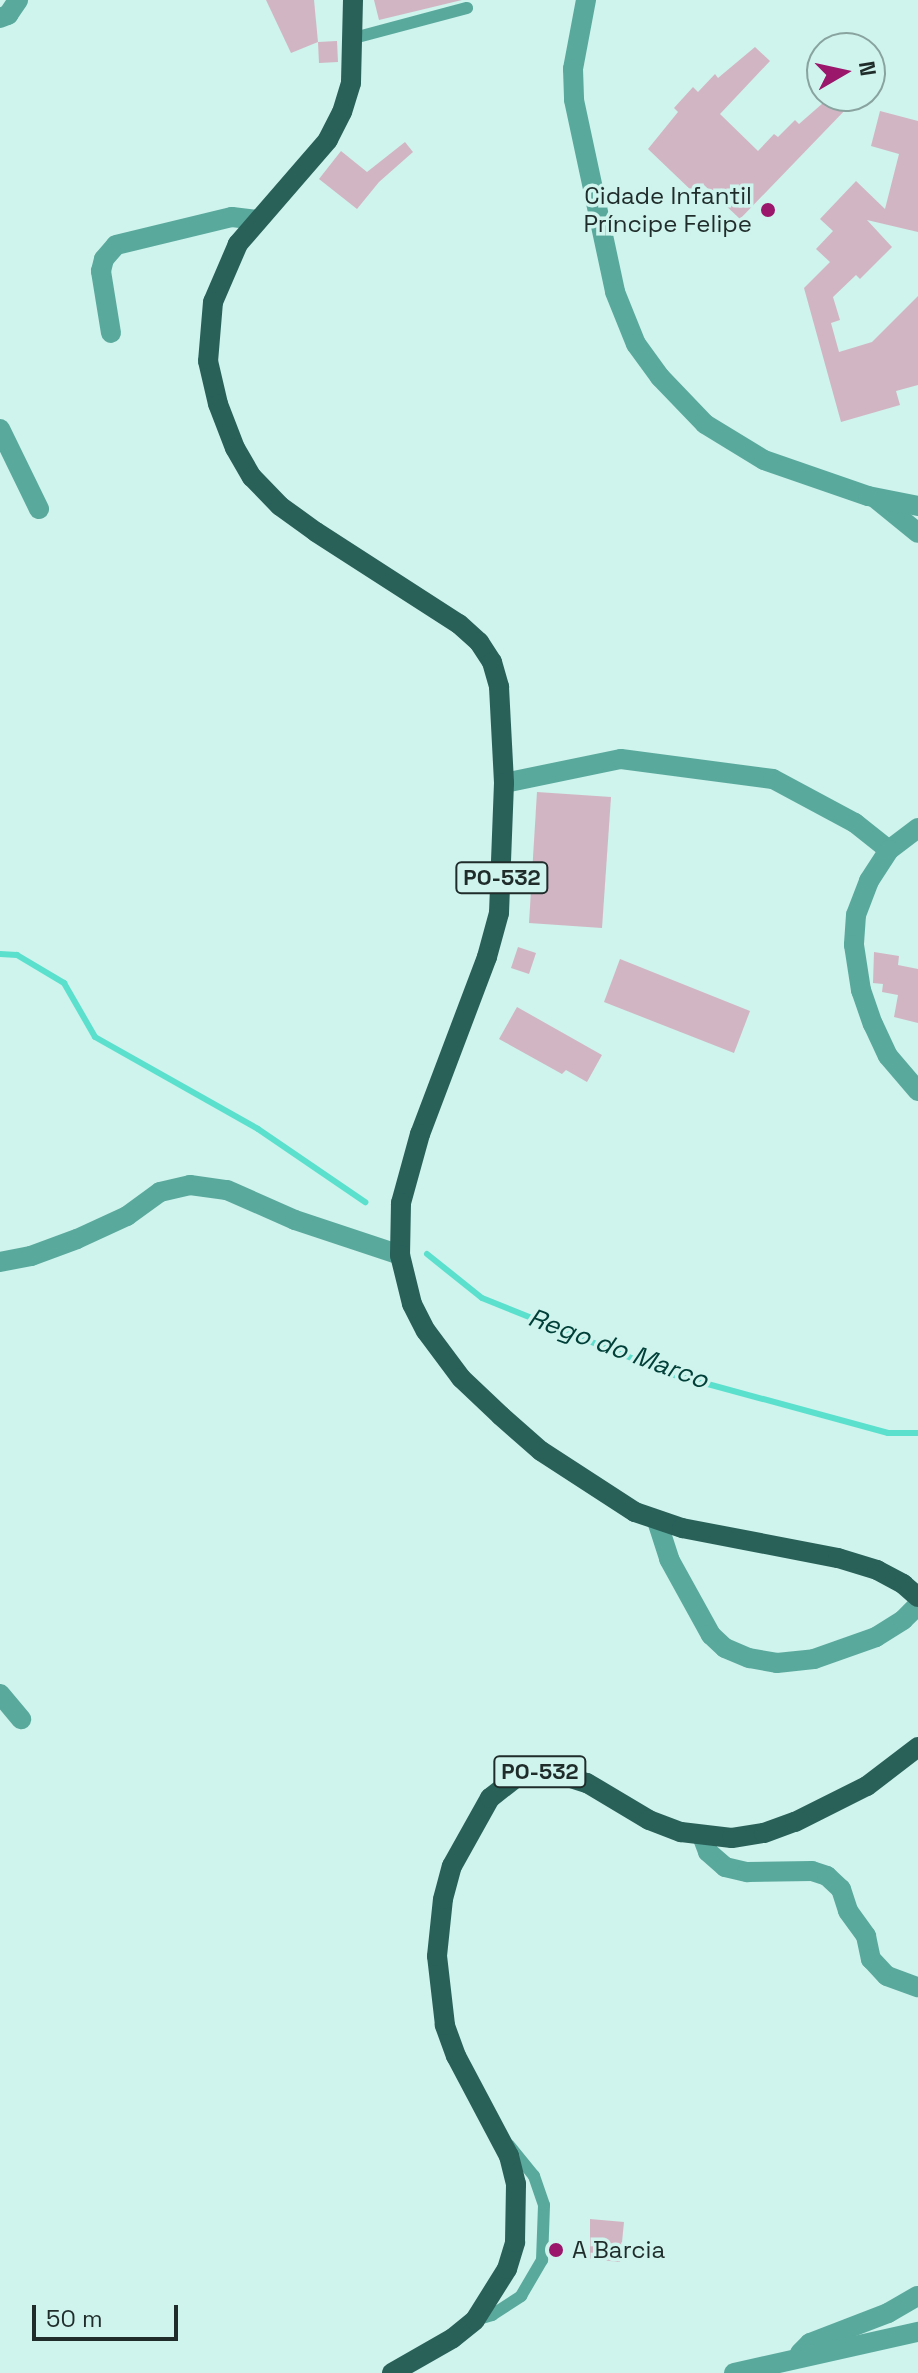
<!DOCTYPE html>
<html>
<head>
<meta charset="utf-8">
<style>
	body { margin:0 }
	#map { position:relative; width:918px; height:2373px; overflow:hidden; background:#cff3ed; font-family:"Space Grotesk",sans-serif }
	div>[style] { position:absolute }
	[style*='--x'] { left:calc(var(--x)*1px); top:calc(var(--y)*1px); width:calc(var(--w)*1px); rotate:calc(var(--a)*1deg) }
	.stream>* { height:6px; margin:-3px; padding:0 3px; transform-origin:3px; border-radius:3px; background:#5be0ce }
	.building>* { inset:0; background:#d2b5c3 }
	.service>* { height:12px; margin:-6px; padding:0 6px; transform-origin:6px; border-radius:6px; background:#5aa99d }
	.minor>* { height:20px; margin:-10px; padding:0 10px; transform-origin:10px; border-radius:10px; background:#5aa99d }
	.tertiary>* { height:20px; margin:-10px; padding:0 10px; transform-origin:10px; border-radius:10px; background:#5aa99d }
	.primary>* { height:20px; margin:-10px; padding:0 10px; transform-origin:10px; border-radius:10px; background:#296159 }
	.dots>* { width:22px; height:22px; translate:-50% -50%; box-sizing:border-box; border:4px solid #cff3ed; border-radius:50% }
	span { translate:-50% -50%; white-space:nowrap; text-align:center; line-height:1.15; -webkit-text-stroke:7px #cff3ed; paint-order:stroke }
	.shield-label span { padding:2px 6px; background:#cff3ed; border:2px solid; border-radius:6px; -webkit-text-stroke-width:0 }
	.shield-label { font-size:22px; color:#1f2c2a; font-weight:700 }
	.poi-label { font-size:24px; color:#1f2c2a }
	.right { translate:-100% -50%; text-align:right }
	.left { translate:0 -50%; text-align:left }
	.water-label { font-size:26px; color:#004039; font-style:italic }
	.north { position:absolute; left:806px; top:32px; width:80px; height:80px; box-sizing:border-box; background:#cff3ed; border:2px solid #89a39f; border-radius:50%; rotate:81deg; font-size:22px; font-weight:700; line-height:32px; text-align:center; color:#1f2c2a }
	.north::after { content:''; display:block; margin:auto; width:28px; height:36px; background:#9a176c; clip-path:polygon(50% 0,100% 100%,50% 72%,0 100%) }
	.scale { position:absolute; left:32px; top:2305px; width:146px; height:36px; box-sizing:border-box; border:4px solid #1f2c2a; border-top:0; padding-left:10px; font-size:24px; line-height:28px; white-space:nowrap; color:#1f2c2a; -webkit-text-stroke:6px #cff3ed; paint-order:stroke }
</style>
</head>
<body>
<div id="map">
	<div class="stream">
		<i style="--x:0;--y:954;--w:17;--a:3"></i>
		<i style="--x:17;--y:955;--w:55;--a:30.8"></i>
		<i style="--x:64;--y:983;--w:62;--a:60.1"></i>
		<i style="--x:95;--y:1037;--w:187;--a:29.4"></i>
		<i style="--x:258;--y:1129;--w:130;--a:34.3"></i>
		<i style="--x:427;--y:1254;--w:70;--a:38.7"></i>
		<i style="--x:482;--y:1298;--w:204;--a:21.9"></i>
		<i style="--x:671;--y:1374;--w:225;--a:15.2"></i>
		<i style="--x:888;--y:1433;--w:30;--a:0"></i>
	</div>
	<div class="building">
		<i style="clip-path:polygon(266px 0,314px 0,318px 42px,291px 53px)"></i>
		<i style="clip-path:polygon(374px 0,462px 0,379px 20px)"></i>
		<i style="clip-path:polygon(337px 41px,338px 62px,319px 63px,318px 42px)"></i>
		<i style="clip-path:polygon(755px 47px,770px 61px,720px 114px,758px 151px,774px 134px,778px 137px,795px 120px,799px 124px,831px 96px,838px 96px,849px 106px,740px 219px,703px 184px,694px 193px,648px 149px,678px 112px,674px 108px,693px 87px,698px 92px,715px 74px,718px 78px)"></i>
		<i style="clip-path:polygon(880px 111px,918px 121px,918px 232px,867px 220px,892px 247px,860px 279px,856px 275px,833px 297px,840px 320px,831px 323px,839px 352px,872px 342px,918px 296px,918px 385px,896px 391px,900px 405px,841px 422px,804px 288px,830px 262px,816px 249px,833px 231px,820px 219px,856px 181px,885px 209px,899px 154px,871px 146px)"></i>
		<i style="clip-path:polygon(405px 142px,413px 152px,379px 182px,357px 209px,319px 179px,341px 151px,367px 172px)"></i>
		<i style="clip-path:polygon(537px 792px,611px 797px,602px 928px,529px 923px)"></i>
		<i style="clip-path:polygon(518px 947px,536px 953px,529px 974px,511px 968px)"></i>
		<i style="clip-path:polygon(874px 952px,899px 956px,898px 965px,918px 969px,918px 1023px,894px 1017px,898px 995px,882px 992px,883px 984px,873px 983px)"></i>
		<i style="clip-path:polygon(620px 959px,750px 1011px,734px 1053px,604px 1002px)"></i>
		<i style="clip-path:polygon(517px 1007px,602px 1055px,587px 1082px,566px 1070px,562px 1074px,499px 1039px)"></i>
		<i style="clip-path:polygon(590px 2219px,624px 2222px,620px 2262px,590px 2259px)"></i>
	</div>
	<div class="service">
		<i style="--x:354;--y:38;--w:117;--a:-14.9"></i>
		<i style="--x:475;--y:2320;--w:18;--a:-16"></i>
		<i style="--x:492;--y:2315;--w:35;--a:-33"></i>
		<i style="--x:521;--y:2296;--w:42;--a:-59.7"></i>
		<i style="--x:542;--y:2260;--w:55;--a:-87.9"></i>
		<i style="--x:544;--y:2205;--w:31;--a:-109"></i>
		<i style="--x:534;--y:2176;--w:40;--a:-129"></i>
	</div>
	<div class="minor">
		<i style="--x:0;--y:18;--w:9;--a:-21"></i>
		<i style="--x:8;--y:15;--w:18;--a:-56"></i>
		<i style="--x:111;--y:333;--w:63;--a:-99.2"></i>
		<i style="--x:101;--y:271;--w:12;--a:-76"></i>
		<i style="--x:104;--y:259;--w:18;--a:-49"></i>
		<i style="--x:116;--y:245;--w:119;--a:-13.6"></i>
		<i style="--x:232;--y:217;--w:25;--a:7"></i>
		<i style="--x:0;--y:429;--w:89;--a:64"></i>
		<i style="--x:875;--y:498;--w:55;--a:39.1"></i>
		<i style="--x:504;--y:783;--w:119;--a:-11.6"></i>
		<i style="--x:621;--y:759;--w:153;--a:7.5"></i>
		<i style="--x:773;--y:779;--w:93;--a:28.2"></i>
		<i style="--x:855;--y:823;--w:43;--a:38.5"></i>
		<i style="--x:918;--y:828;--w:36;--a:143"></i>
		<i style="--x:889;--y:850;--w:37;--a:123"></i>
		<i style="--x:869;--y:881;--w:36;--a:111"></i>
		<i style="--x:856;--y:915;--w:30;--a:94"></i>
		<i style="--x:854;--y:945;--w:46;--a:81.2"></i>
		<i style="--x:861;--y:990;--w:36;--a:71"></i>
		<i style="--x:873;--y:1024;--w:35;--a:65"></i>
		<i style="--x:888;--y:1056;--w:46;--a:49.4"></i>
		<i style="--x:0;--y:1262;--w:32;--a:-11"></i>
		<i style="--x:31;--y:1256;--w:49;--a:-20.3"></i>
		<i style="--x:77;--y:1239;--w:55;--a:-24.7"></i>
		<i style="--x:127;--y:1216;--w:41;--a:-36"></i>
		<i style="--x:160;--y:1192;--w:31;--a:-13"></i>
		<i style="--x:190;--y:1185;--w:37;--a:8"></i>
		<i style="--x:227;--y:1190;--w:74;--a:23.8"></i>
		<i style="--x:295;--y:1220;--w:111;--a:18.4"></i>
		<i style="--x:657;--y:1521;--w:40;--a:72"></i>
		<i style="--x:669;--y:1559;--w:87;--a:61.1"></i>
		<i style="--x:711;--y:1635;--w:19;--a:43"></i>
		<i style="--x:725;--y:1648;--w:26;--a:23"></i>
		<i style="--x:749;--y:1658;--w:28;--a:10"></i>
		<i style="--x:777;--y:1663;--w:37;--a:-6"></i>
		<i style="--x:814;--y:1659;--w:66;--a:-19.5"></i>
		<i style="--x:876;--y:1637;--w:32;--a:-32"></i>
		<i style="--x:903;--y:1620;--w:21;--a:-45"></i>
		<i style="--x:0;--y:1694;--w:33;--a:50"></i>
		<i style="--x:702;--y:1836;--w:17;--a:69"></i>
		<i style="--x:708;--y:1852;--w:23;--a:41"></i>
		<i style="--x:725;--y:1867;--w:23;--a:13"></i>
		<i style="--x:747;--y:1872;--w:65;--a:-0.9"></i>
		<i style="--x:812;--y:1871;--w:16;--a:18"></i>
		<i style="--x:827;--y:1876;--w:19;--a:43"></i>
		<i style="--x:841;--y:1889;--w:23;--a:72"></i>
		<i style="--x:848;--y:1911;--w:31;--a:54"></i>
		<i style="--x:866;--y:1936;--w:24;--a:78"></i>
		<i style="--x:871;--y:1959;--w:23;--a:47"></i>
		<i style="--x:887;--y:1976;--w:33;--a:20"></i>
		<i style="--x:800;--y:2353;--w:14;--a:-45"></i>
		<i style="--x:810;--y:2343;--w:84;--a:-21"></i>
		<i style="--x:888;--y:2313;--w:34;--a:-30"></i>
		<i style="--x:734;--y:2373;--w:189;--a:-12.6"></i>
	</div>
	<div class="tertiary">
		<i style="--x:586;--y:0;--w:70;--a:100.7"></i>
		<i style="--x:573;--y:69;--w:31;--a:88"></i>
		<i style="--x:574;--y:100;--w:196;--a:77.9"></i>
		<i style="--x:615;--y:292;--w:56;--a:68"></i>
		<i style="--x:636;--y:344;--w:41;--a:54"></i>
		<i style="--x:660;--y:377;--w:65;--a:46.2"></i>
		<i style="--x:705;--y:424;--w:69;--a:31.4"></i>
		<i style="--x:764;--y:460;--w:110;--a:19.1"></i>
		<i style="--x:868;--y:496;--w:51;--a:11.3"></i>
	</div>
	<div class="primary">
		<i style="--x:353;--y:0;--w:83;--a:91.4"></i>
		<i style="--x:351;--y:83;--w:30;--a:107"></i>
		<i style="--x:342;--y:112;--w:31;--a:117"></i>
		<i style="--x:328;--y:140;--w:138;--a:130.9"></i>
		<i style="--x:238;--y:244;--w:63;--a:113.3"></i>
		<i style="--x:213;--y:302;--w:59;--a:94.8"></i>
		<i style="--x:208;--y:361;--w:44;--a:76.9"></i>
		<i style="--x:218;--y:404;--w:47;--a:68.9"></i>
		<i style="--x:235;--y:448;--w:34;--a:60"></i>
		<i style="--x:252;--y:477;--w:40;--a:46"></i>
		<i style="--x:280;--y:506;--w:44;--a:35.8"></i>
		<i style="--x:316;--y:532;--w:170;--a:32.8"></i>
		<i style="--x:459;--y:624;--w:27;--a:42"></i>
		<i style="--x:479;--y:642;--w:24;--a:57"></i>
		<i style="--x:492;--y:662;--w:26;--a:74"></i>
		<i style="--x:499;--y:687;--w:96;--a:87"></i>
		<i style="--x:504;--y:783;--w:130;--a:92.2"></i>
		<i style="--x:499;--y:913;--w:46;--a:105.3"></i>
		<i style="--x:487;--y:957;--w:189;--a:110.7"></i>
		<i style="--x:420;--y:1134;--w:72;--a:105.4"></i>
		<i style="--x:401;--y:1203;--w:52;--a:91.1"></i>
		<i style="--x:400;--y:1255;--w:50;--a:76.2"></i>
		<i style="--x:412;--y:1304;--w:30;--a:63"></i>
		<i style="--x:426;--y:1331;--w:59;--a:53.3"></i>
		<i style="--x:461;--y:1378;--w:55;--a:43.5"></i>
		<i style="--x:501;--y:1416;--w:53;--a:41.2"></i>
		<i style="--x:541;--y:1451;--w:112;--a:33"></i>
		<i style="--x:635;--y:1512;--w:50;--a:18.8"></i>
		<i style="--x:682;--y:1528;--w:159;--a:10.9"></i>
		<i style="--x:838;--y:1558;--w:41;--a:17.1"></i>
		<i style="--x:877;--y:1570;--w:30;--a:28"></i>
		<i style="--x:903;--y:1584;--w:20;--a:41"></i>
		<i style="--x:392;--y:2373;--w:70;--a:-29.8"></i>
		<i style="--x:453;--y:2338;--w:28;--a:-39"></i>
		<i style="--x:475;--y:2320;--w:60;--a:-57.9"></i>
		<i style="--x:507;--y:2269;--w:28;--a:-73"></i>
		<i style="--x:515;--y:2242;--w:58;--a:-89"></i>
		<i style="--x:516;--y:2184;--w:29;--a:-104"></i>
		<i style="--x:509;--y:2156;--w:113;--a:-117.9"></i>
		<i style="--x:456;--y:2056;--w:33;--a:-110"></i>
		<i style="--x:445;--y:2025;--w:69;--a:-96.6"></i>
		<i style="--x:437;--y:1956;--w:57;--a:-84"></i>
		<i style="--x:443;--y:1899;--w:34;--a:-75"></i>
		<i style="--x:452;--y:1866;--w:78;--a:-60.8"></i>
		<i style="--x:490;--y:1798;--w:36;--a:-38"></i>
		<i style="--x:518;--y:1776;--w:31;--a:-9"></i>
		<i style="--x:549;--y:1771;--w:40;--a:18"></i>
		<i style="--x:587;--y:1783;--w:72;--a:30.8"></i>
		<i style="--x:649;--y:1820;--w:34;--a:21"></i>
		<i style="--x:681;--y:1832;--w:51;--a:6.7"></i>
		<i style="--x:732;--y:1838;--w:32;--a:-9"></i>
		<i style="--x:764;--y:1833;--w:33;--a:-20"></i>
		<i style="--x:795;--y:1822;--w:80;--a:-26.6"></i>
		<i style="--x:867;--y:1786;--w:64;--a:-37.4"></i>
	</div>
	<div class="dots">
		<i style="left:768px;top:210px;background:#9a176c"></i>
		<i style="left:556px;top:2250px;background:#9a176c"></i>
	</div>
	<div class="shield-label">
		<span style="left:502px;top:878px">PO-532</span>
		<span style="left:540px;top:1772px">PO-532</span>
	</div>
	<div class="poi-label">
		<span class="right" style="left:752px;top:210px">Cidade Infantil<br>Príncipe Felipe</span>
		<span class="left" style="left:572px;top:2250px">A Barcia</span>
	</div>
	<div class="water-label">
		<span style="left:618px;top:1349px;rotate:20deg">Rego do Marco</span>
	</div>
	<div class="north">N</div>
	<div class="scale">50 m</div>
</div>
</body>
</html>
